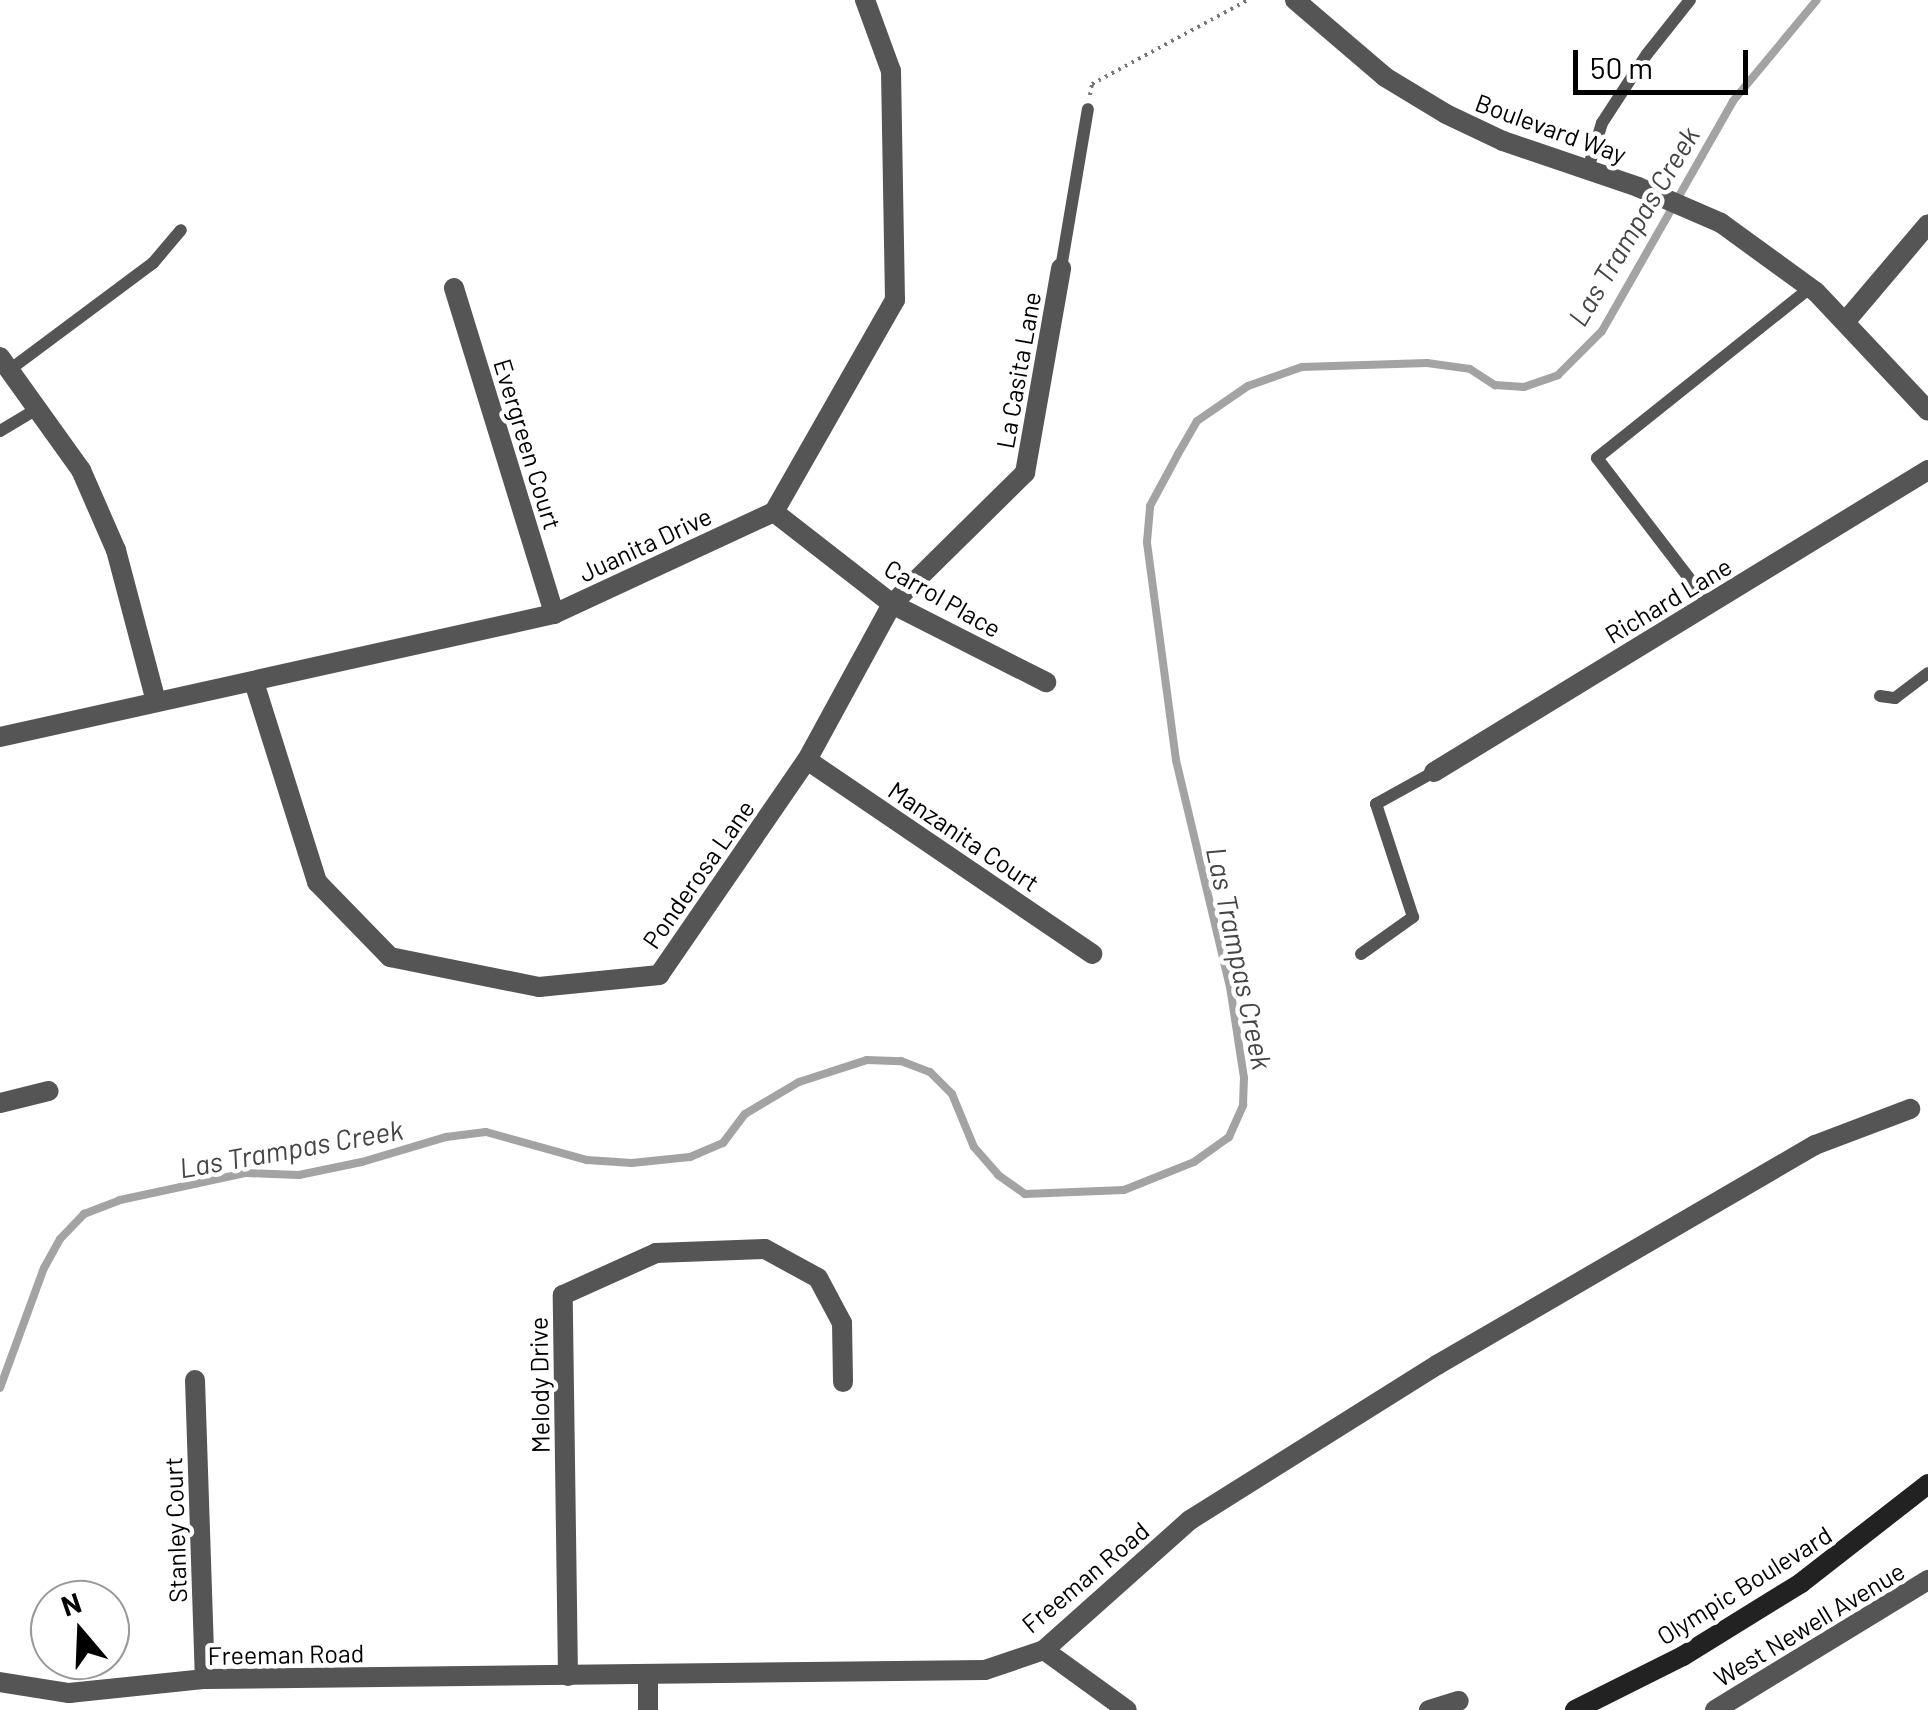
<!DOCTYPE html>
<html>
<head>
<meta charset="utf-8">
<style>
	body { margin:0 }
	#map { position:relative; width:1928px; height:1710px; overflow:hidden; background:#fff; font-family:Barlow,sans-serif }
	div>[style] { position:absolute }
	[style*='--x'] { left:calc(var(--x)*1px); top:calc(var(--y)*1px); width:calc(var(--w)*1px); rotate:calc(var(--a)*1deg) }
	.stream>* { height:8px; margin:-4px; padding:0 4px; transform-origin:4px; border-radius:4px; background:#a3a3a3 }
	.path>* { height:4px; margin-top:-2px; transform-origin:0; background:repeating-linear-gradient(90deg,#777 0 2.5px,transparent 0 7.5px) }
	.service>* { height:12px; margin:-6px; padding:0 6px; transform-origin:6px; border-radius:6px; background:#555 }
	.minor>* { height:20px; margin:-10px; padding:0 10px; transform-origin:10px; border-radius:10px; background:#555 }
	.tertiary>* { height:20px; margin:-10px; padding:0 10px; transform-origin:10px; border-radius:10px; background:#555 }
	.secondary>* { height:20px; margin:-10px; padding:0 10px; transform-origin:10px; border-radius:10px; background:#222 }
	span { translate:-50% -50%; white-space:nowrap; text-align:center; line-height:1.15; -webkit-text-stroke:9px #fff; paint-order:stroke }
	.street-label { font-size:25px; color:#000 }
	.water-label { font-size:28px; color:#444; font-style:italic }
	.north { position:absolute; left:30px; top:1580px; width:100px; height:100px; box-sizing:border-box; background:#fff; border:2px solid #999; border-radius:50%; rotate:341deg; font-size:28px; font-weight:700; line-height:40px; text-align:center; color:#000 }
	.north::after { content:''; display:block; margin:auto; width:35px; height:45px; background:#000; clip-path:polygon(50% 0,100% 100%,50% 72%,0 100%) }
	.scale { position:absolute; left:1573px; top:50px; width:175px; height:45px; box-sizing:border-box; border:5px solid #000; border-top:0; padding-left:12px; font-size:30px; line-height:35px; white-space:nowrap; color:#000; -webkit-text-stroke:8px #fff; paint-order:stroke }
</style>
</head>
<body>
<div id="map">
	<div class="stream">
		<i style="--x:0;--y:1388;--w:128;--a:-69.9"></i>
		<i style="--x:44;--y:1268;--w:33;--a:-61"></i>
		<i style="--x:60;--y:1239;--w:35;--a:-46"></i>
		<i style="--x:84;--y:1214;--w:39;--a:-21"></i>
		<i style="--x:120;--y:1200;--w:129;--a:-12.1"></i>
		<i style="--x:246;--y:1173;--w:53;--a:2.2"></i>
		<i style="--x:299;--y:1175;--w:64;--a:-11.7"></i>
		<i style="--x:362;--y:1162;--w:88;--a:-16.6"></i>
		<i style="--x:446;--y:1137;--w:40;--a:-7.1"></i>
		<i style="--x:486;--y:1132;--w:105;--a:15.5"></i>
		<i style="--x:587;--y:1160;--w:45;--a:3.8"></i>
		<i style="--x:632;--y:1163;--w:58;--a:-5.9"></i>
		<i style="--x:690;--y:1157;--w:36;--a:-23"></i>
		<i style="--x:723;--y:1143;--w:36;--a:-53"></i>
		<i style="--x:745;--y:1114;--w:63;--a:-30.7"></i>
		<i style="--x:799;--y:1082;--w:71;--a:-17.9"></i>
		<i style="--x:867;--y:1060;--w:34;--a:2"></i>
		<i style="--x:901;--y:1061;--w:31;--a:21"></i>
		<i style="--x:930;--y:1072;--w:31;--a:45"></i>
		<i style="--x:952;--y:1094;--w:57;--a:67.5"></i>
		<i style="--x:974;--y:1147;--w:37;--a:49"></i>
		<i style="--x:998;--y:1175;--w:33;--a:35"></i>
		<i style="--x:1025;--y:1194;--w:99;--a:-2.3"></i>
		<i style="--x:1124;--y:1190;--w:75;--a:-21.8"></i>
		<i style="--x:1194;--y:1162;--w:43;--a:-35.5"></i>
		<i style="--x:1229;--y:1137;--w:35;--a:-66"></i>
		<i style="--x:1243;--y:1105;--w:27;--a:-88"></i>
		<i style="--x:1244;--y:1078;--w:92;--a:-98.7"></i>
		<i style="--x:1230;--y:987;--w:233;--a:-103.4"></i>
		<i style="--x:1176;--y:760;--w:220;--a:-97.6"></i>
		<i style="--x:1147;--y:542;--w:36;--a:-85"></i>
		<i style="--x:1150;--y:506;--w:59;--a:-61.7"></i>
		<i style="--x:1178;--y:454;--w:38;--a:-60"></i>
		<i style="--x:1197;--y:421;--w:62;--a:-34.5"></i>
		<i style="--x:1248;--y:386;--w:57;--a:-19.4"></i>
		<i style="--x:1302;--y:367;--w:125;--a:-1.8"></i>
		<i style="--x:1427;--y:363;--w:43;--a:7.9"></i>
		<i style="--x:1470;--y:369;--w:30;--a:33"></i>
		<i style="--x:1495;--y:385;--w:29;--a:4"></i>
		<i style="--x:1524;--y:387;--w:36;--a:-19"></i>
		<i style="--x:1558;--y:375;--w:62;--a:-45"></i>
		<i style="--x:1602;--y:331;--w:265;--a:-60.3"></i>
		<i style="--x:1733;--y:101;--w:131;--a:-50.3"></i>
	</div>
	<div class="path">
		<i style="--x:1090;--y:95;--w:11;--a:-80"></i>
		<i style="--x:1092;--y:84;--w:177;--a:-28.3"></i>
	</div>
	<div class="service">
		<i style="--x:1588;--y:169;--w:48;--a:-73.1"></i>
		<i style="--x:1602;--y:123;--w:82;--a:-56.9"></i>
		<i style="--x:1647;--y:54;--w:69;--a:-51.5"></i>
		<i style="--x:1061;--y:268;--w:161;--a:-80.4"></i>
		<i style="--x:12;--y:368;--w:176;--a:-36.7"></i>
		<i style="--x:153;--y:263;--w:43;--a:-49.7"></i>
		<i style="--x:0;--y:431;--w:47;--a:-31"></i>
		<i style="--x:1709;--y:604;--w:184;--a:-127.5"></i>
		<i style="--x:1597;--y:458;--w:273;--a:-38.6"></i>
		<i style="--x:1880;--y:696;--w:15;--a:8"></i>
		<i style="--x:1895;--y:698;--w:41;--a:-37.1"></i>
		<i style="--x:1361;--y:954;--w:64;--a:-35.4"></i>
		<i style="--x:1413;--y:917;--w:119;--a:-108.1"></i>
		<i style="--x:1376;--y:804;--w:66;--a:-28.9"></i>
	</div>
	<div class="minor">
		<i style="--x:454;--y:288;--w:341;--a:72.9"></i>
		<i style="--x:1845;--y:322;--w:128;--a:-49.7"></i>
		<i style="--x:0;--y:357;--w:139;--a:54.4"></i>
		<i style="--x:81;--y:470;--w:87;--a:66.4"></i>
		<i style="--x:116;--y:550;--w:156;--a:75.2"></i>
		<i style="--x:774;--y:512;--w:150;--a:37.9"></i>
		<i style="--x:892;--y:604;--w:173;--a:26.9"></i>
		<i style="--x:254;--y:682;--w:210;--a:72.5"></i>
		<i style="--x:317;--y:882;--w:105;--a:45.8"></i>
		<i style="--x:390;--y:957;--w:152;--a:11.4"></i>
		<i style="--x:539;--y:987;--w:121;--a:-5.7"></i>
		<i style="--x:659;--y:975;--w:261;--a:-55.5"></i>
		<i style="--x:807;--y:760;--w:178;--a:-61.4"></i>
		<i style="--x:892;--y:604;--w:187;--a:-44.6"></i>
		<i style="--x:1025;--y:473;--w:208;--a:-80"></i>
		<i style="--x:0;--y:737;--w:567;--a:-12.52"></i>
		<i style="--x:554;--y:614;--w:242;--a:-24.9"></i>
		<i style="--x:774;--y:512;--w:244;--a:-60.3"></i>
		<i style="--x:895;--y:300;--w:229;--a:-91"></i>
		<i style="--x:891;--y:71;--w:76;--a:-110.1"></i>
		<i style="--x:807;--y:760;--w:345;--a:34.2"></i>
		<i style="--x:1434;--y:772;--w:579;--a:-31.44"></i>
		<i style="--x:0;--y:1103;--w:50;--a:-13.8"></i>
		<i style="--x:195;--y:1380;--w:299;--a:88.1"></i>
		<i style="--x:1044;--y:1650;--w:102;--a:35.9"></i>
		<i style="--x:568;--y:1676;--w:381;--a:-90.8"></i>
		<i style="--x:563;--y:1295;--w:102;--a:-24.3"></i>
		<i style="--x:656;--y:1253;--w:109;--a:-2.1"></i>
		<i style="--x:765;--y:1249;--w:60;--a:28.7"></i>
		<i style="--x:818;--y:1278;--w:51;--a:61.9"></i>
		<i style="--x:842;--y:1323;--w:59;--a:89"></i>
		<i style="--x:648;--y:1676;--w:34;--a:90"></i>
		<i style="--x:0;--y:1682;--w:70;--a:9.1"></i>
		<i style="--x:69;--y:1693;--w:137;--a:-5.9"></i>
		<i style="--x:205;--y:1679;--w:780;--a:-0.66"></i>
		<i style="--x:985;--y:1670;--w:62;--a:-18.7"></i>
		<i style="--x:1044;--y:1650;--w:195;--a:-41.7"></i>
		<i style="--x:1190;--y:1520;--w:292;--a:-32.1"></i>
		<i style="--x:1437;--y:1365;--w:437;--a:-30.2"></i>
		<i style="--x:1815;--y:1145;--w:102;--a:-20.8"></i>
		<i style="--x:1429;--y:1710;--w:31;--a:-17"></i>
		<i style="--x:1715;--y:1710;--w:250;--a:-31.4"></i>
	</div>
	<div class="tertiary">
		<i style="--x:1295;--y:0;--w:118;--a:40.5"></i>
		<i style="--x:1385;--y:77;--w:71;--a:31.2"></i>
		<i style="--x:1446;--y:114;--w:63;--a:25.3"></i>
		<i style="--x:1503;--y:141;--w:143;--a:18.8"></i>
		<i style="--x:1638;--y:187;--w:90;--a:23.4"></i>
		<i style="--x:1721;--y:223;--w:117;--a:36"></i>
		<i style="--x:1816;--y:292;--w:163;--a:46.7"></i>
	</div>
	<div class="secondary">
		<i style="--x:1575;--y:1710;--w:121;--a:-26.6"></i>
		<i style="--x:1683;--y:1656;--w:139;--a:-31.7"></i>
		<i style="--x:1801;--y:1583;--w:161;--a:-37.9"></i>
	</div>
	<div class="street-label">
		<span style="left:1551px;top:128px;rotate:20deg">Boulevard Way</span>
		<span style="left:1018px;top:370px;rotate:-80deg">La Casita Lane</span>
		<span style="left:528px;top:444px;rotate:73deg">Evergreen Court</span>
		<span style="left:645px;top:544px;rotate:-25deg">Juanita Drive</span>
		<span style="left:943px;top:598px;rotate:30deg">Carrol Place</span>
		<span style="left:1668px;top:600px;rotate:-31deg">Richard Lane</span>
		<span style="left:964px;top:836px;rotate:34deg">Manzanita Court</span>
		<span style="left:698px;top:874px;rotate:-55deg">Ponderosa Lane</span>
		<span style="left:539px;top:1385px;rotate:-91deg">Melody Drive</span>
		<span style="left:175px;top:1530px;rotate:-92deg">Stanley Court</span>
		<span style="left:1085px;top:1577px;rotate:-40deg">Freeman Road</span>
		<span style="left:1744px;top:1585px;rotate:-32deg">Olympic Boulevard</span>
		<span style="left:1809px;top:1624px;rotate:-31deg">West Newell Avenue</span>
		<span style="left:286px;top:1654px;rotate:-1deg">Freeman Road</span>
	</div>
	<div class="water-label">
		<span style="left:1633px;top:226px;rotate:-59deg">Las Trampas Creek</span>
		<span style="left:1240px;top:958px;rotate:78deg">Las Trampas Creek</span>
		<span style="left:291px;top:1148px;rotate:-10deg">Las Trampas Creek</span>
	</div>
	<div class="north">N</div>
	<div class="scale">50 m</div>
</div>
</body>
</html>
